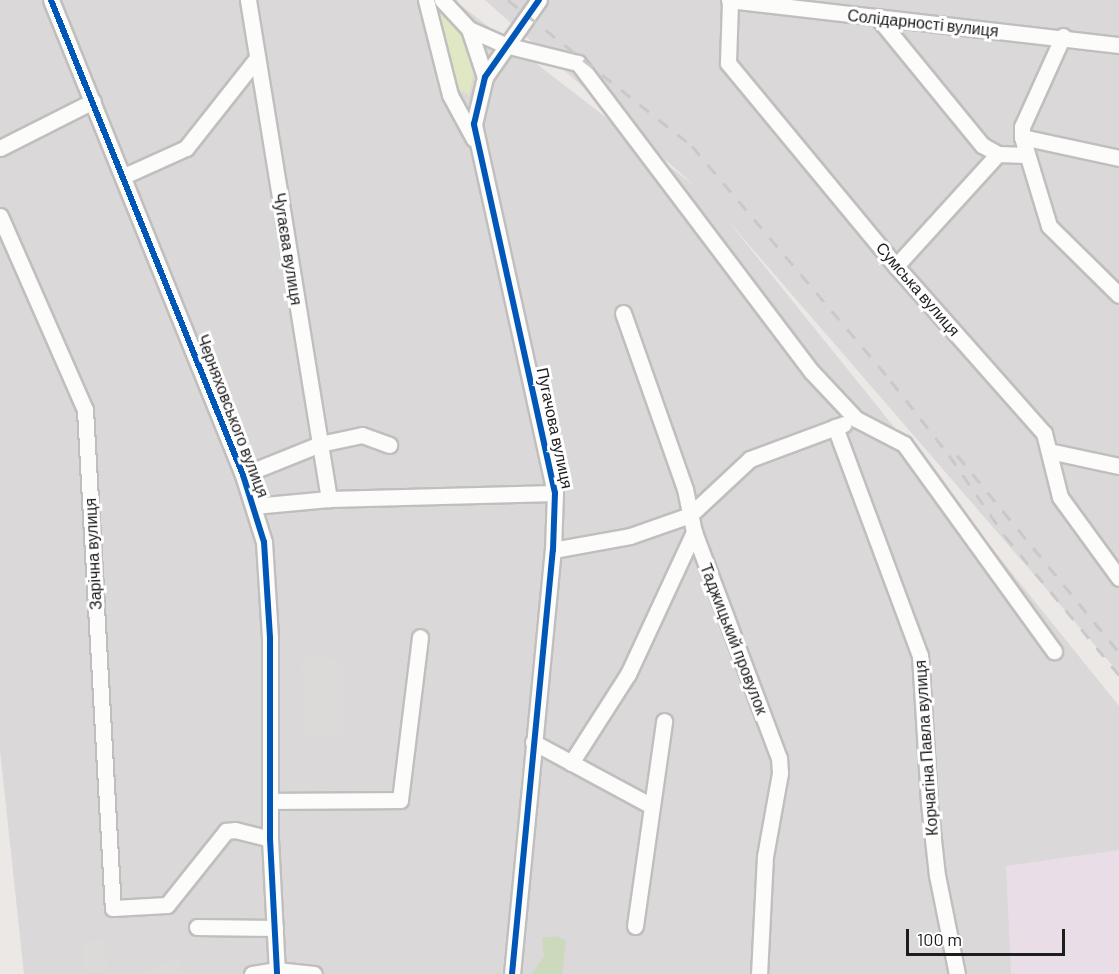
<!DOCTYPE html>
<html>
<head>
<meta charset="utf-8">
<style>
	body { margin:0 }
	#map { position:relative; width:1119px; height:974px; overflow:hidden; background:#ebe8e6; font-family:Barlow,sans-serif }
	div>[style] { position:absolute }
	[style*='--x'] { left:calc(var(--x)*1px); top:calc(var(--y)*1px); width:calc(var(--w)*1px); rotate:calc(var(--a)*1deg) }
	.residential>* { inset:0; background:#dad8d8 }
	.industrial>* { inset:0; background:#e9dee7 }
	.grass>* { inset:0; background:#dfe7c5 }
	.forest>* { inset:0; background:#cdd9bc }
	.parking>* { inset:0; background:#dbdad9 }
	.roads { filter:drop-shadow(2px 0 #c1bfbe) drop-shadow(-2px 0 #c1bfbe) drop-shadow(0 2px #c1bfbe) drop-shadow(0 -2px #c1bfbe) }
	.minor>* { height:15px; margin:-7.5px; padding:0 7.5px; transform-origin:7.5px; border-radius:7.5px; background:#fcfcfb }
	.rail>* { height:3px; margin-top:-1.5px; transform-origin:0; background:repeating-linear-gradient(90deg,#cac9c9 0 12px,transparent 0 24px) }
	.cycleway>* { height:6px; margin:-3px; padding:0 3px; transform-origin:3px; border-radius:3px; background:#0057b8 }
	span { translate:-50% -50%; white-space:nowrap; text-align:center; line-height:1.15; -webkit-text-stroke:6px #fff; paint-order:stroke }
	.street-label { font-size:16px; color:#1d1d1d }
	.scale { position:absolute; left:906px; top:929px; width:159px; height:27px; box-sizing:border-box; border:3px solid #1d1d1d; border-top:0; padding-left:8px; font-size:18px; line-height:21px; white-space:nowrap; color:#1d1d1d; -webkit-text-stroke:4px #fff; paint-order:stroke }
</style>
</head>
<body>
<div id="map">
	<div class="residential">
		<i style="clip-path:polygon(0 0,454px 0,696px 187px,485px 0,1119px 0,1119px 673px,724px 216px,1119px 706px,1119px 974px,24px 974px,0 750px)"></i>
	</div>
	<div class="industrial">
		<i style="clip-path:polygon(1119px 850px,1119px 974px,1011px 974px,1006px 866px)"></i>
	</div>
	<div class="grass">
		<i style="clip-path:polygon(439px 12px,463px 33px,474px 73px,469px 95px,457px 88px,450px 75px,435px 16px)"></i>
	</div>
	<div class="forest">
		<i style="clip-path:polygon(557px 936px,566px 941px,562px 974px,532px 974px,544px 956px,542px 938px)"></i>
	</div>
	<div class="parking">
		<i style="clip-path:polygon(301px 657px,342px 659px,342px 735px,303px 735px)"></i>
		<i style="clip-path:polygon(105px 939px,108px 972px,84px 973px,82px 941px)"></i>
		<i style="clip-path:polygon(180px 959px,183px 974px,144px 974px,144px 969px)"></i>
	</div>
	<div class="roads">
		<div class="minor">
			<i style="--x:51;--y:0;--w:512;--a:67.99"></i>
			<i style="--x:243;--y:475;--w:70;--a:72.6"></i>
			<i style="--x:264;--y:542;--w:96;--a:86.4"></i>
			<i style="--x:270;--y:638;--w:201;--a:90"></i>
			<i style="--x:270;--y:839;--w:135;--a:87"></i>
			<i style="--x:248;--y:0;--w:506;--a:80.78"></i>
			<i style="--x:426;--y:0;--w:98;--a:75.8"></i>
			<i style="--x:450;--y:95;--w:50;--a:61.4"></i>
			<i style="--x:442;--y:0;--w:40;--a:47"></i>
			<i style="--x:469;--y:29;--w:39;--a:24"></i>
			<i style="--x:505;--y:45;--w:75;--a:13.9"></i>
			<i style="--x:578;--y:63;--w:386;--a:52.9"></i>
			<i style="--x:811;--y:371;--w:66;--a:46.8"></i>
			<i style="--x:856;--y:419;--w:54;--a:27.5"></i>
			<i style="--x:904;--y:444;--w:256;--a:54.1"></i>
			<i style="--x:729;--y:0;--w:393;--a:6.6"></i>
			<i style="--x:730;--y:2;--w:61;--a:91.9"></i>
			<i style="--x:728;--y:63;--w:264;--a:50.4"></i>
			<i style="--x:896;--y:266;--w:223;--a:48.5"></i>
			<i style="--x:1044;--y:433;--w:66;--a:76"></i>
			<i style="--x:1060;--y:497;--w:100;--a:53.9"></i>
			<i style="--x:879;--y:19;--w:163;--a:50.7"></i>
			<i style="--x:982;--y:145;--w:18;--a:29"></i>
			<i style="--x:998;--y:154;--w:28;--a:2"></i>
			<i style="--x:469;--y:29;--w:51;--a:71.6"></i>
			<i style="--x:1063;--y:36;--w:100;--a:114.3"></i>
			<i style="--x:1022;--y:127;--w:10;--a:90"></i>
			<i style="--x:1022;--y:137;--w:93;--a:73.1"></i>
			<i style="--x:1049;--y:226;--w:98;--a:44.6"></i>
			<i style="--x:1022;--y:137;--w:99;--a:12.2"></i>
			<i style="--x:0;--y:148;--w:104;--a:-26.8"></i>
			<i style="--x:124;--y:176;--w:68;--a:-24.3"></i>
			<i style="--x:186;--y:148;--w:115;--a:-51.7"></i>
			<i style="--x:0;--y:216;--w:212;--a:66.3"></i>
			<i style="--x:85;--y:410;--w:499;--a:86.8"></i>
			<i style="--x:113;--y:908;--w:54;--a:-3.2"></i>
			<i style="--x:167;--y:905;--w:95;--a:-51.4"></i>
			<i style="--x:226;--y:831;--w:9;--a:-6"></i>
			<i style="--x:235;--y:830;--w:36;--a:14"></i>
			<i style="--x:896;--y:266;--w:151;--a:-47.7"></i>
			<i style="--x:623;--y:313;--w:187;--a:70.6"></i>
			<i style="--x:685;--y:489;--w:44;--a:78.2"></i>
			<i style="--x:694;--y:532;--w:241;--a:69.4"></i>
			<i style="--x:779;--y:758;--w:15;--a:86"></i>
			<i style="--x:780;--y:773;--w:84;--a:100.2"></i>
			<i style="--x:765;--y:856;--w:118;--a:92.9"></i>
			<i style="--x:835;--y:427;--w:243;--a:69.6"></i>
			<i style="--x:920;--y:655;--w:148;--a:86.5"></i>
			<i style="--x:929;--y:803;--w:72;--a:83.7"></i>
			<i style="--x:937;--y:875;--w:101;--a:78.6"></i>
			<i style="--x:1049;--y:451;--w:72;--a:12.1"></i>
			<i style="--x:243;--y:475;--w:83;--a:-21.9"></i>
			<i style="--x:320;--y:444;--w:43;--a:-12.1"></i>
			<i style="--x:362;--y:435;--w:29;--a:20"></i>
			<i style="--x:254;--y:506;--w:75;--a:-5.3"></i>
			<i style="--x:329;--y:499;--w:226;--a:-1.5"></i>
			<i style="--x:553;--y:550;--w:78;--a:-10.3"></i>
			<i style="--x:630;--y:536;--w:64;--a:-19.3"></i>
			<i style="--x:690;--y:515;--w:82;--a:-43"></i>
			<i style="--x:750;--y:459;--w:100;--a:-20.4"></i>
			<i style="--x:533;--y:742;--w:133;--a:28.3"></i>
			<i style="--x:571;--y:763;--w:106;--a:-57.4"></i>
			<i style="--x:628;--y:674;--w:157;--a:-65.1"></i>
			<i style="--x:270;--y:801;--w:130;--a:-0.4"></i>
			<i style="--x:400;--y:800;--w:164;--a:-83"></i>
			<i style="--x:635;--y:926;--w:207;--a:-81.9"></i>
			<i style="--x:197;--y:927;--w:78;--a:0.7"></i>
			<i style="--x:252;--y:974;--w:24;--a:-9"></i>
			<i style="--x:276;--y:970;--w:38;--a:6"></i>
			<i style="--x:512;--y:974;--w:426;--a:-84.5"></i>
			<i style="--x:553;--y:550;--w:57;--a:-88"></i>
			<i style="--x:555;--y:493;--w:378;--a:-102.4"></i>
			<i style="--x:474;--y:124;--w:48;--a:-76.8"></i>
			<i style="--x:485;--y:77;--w:94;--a:-55"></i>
		</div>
	</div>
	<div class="rail">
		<i style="--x:508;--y:0;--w:235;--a:38.4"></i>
		<i style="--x:692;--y:146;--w:308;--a:49.7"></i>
		<i style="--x:891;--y:381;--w:94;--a:51.9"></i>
		<i style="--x:949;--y:455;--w:98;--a:55.3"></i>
		<i style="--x:1005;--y:536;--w:180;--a:50.6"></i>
		<i style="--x:957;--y:455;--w:255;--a:50.6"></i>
	</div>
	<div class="cycleway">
		<i style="--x:51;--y:0;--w:512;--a:67.99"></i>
		<i style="--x:243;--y:475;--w:70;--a:72.6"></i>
		<i style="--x:264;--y:542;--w:96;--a:86.4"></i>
		<i style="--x:270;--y:638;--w:201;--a:90"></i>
		<i style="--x:270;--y:839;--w:135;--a:87"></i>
		<i style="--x:512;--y:974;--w:426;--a:-84.5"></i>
		<i style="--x:553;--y:550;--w:57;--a:-88"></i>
		<i style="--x:555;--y:493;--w:378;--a:-102.4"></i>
		<i style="--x:474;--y:124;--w:48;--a:-76.8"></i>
		<i style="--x:485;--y:77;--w:94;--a:-55"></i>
	</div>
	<div class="street-label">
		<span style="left:923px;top:23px;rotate:6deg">Солідарності вулиця</span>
		<span style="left:288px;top:249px;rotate:81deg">Чугаєва вулиця</span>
		<span style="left:918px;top:289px;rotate:49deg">Сумська вулиця</span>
		<span style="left:233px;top:416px;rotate:69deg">Черняховського вулиця</span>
		<span style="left:555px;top:428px;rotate:78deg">Пугачова вулиця</span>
		<span style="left:93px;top:554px;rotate:-93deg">Зарічна вулиця</span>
		<span style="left:734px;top:639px;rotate:69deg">Таджицький провулок</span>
		<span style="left:926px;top:748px;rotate:-94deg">Корчагіна Павла вулиця</span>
	</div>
	<div class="scale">100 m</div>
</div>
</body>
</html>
